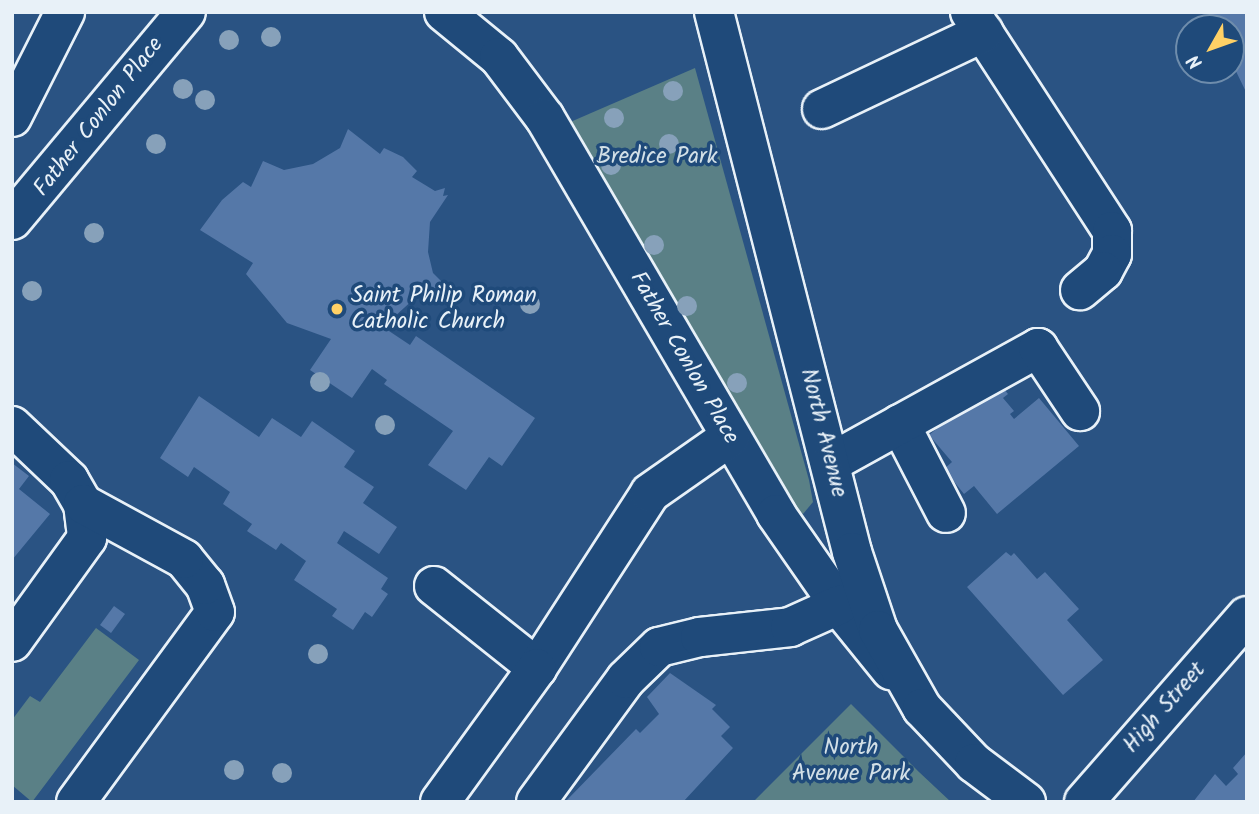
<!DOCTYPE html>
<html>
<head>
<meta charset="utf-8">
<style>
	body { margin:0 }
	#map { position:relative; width:1259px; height:814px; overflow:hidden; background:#2a5383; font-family:Kalam,sans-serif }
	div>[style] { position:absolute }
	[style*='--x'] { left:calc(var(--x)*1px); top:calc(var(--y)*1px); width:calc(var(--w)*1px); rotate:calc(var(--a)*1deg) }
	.green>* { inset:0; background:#5a8086 }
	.building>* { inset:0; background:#5578a8 }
	.roads { filter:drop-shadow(2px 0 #e8f1f8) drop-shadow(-2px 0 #e8f1f8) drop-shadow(0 2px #e8f1f8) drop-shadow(0 -2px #e8f1f8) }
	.minor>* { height:38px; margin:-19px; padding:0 19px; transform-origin:19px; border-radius:19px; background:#1f4a7a }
	.major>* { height:38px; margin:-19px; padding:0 19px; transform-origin:19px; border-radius:19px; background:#1f4a7a }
	.trees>* { width:20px; height:20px; margin:-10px; border-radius:50%; background:#87a1ba }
	.dots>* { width:19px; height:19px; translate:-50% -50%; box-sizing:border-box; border:4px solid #1f4a7a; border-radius:50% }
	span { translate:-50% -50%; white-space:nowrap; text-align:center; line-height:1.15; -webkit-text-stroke:7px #1f4a7a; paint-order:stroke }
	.street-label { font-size:23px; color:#e8f1f8 }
	.park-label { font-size:23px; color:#d3e0e7 }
	.poi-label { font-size:23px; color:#e8f1f8 }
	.left { translate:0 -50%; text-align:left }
	.frame { position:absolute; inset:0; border:14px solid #e8f1f8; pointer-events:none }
	.north { position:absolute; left:1175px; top:14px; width:70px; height:70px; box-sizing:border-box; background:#1f4a7a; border:2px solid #6f8dac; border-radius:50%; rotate:230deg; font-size:19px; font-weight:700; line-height:28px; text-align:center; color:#e8f1f8 }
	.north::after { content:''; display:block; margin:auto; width:24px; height:32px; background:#ffd166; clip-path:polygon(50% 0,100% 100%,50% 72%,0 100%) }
</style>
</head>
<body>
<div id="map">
	<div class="green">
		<i style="clip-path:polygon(695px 68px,809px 480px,813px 502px,803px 514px,793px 507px,568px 123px)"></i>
		<i style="clip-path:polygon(96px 628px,139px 660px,32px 802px,12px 785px,12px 720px,30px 696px,40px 702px)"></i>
		<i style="clip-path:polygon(851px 704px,919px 772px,951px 802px,753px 802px)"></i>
	</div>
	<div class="building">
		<i style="clip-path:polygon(1208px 12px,1247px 12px,1247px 94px,1231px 61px,1231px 28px,1215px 28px)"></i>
		<i style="clip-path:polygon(348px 129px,380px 154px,384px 148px,403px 157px,417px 171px,412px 177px,435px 191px,445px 188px,443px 196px,448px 195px,430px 222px,428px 252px,433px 273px,449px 289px,438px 302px,426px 295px,415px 298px,383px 327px,410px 345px,416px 336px,535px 418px,502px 466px,489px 457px,466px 490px,428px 465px,453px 431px,384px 384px,387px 380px,372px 369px,352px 398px,310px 370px,331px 339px,287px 323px,246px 274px,253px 263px,200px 230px,222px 200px,243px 182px,251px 187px,263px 161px,284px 170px,313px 164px,340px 148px)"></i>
		<i style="clip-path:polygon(997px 380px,1008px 394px,1003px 398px,1014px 411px,1010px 414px,1014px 419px,1039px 398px,1079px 446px,997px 514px,974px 486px,964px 494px,944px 469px,952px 462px,929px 435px)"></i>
		<i style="clip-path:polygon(199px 396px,259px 437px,272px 418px,301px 437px,312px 421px,355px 451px,344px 467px,374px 487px,363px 503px,397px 527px,379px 554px,344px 531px,337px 543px,388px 578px,381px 589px,388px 594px,372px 617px,365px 612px,353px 630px,332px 616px,337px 609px,294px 580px,306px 561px,281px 543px,276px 550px,247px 531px,252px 524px,223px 504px,230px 492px,194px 467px,188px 477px,160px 458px)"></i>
		<i style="clip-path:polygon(12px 463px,29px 476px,19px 489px,50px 514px,12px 560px)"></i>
		<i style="clip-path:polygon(1006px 552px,1011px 556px,1014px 553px,1037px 579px,1045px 572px,1079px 609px,1067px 620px,1103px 660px,1063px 695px,967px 587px)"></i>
		<i style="clip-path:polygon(114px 606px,125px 614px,111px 633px,100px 625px)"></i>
		<i style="clip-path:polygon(670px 673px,716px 705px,712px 709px,730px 727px,721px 736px,733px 748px,683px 802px,565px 802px,636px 729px,640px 733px,659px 714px,647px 697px)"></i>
		<i style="clip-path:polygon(1247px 752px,1247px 802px,1193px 802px,1215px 774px,1226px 786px,1238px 774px,1233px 768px)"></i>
	</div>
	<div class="roads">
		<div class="minor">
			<i style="--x:444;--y:12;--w:71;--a:39.3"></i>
			<i style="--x:499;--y:57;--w:76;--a:53"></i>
			<i style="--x:545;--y:118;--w:458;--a:59.7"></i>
			<i style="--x:776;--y:514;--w:119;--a:55.2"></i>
			<i style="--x:844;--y:612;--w:75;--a:51"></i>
			<i style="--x:970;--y:12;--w:261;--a:57"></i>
			<i style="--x:1112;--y:231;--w:23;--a:90"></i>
			<i style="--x:1112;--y:254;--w:19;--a:118"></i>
			<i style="--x:1103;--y:271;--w:30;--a:140"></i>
			<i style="--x:822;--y:109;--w:179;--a:-25.4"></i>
			<i style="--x:12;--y:220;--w:271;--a:-50.1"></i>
			<i style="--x:900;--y:424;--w:100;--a:62.7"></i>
			<i style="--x:12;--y:426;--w:79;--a:43.5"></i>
			<i style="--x:69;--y:480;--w:28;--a:60"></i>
			<i style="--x:83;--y:504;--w:34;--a:83"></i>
			<i style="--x:87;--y:538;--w:128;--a:125.8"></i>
			<i style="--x:830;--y:463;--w:238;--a:-28.9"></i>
			<i style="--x:1038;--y:348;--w:76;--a:56.3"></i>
			<i style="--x:434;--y:586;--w:132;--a:38.5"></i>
			<i style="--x:537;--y:668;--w:208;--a:-57.1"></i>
			<i style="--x:650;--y:493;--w:98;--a:-35"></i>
			<i style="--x:76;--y:802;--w:235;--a:-53.8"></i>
			<i style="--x:215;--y:612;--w:29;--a:-110"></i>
			<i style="--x:205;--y:585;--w:33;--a:-129"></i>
			<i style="--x:184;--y:559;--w:115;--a:-151.4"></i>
			<i style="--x:440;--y:802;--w:165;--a:-54.1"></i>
			<i style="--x:536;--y:802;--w:152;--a:-53.8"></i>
			<i style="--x:626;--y:679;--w:46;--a:-44.1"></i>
			<i style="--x:659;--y:647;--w:42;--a:-13.7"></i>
			<i style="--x:700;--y:637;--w:91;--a:-6.3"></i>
			<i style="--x:790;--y:627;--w:54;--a:-24.2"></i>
			<i style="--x:1084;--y:802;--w:247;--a:-48.8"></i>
		</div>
		<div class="major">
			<i style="--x:714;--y:12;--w:557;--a:75.66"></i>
			<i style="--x:852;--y:552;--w:82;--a:71.6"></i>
			<i style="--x:878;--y:630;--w:90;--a:60.6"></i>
			<i style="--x:922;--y:708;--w:76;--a:46.6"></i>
			<i style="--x:974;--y:763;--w:65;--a:36.9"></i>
			<i style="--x:12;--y:117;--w:118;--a:-63.2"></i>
		</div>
	</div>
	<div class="trees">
		<i style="left:271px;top:37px"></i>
		<i style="left:229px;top:40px"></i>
		<i style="left:183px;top:89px"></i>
		<i style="left:673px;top:91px"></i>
		<i style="left:205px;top:100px"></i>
		<i style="left:614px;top:118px"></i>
		<i style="left:156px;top:144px"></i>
		<i style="left:669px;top:144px"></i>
		<i style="left:611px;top:165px"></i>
		<i style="left:94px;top:233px"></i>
		<i style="left:654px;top:245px"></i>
		<i style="left:32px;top:291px"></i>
		<i style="left:530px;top:304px"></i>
		<i style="left:687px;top:306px"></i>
		<i style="left:320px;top:382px"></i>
		<i style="left:737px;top:383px"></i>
		<i style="left:385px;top:425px"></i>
		<i style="left:318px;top:654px"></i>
		<i style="left:234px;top:770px"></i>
		<i style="left:282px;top:773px"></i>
	</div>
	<div class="dots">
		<i style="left:337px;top:309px;background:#ffd166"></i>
	</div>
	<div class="street-label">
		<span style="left:99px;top:117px;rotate:-52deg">Father Conlon Place</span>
		<span style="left:684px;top:358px;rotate:60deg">Father Conlon Place</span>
		<span style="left:823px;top:433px;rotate:76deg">North Avenue</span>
		<span style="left:1165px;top:708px;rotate:-49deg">High Street</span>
	</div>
	<div class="park-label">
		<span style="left:657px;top:157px">Bredice Park</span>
		<span style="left:851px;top:761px">North<br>Avenue Park</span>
	</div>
	<div class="poi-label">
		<span class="left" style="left:351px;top:309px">Saint Philip Roman<br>Catholic Church</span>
	</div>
	<div class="frame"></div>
	<div class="north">N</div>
</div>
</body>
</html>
